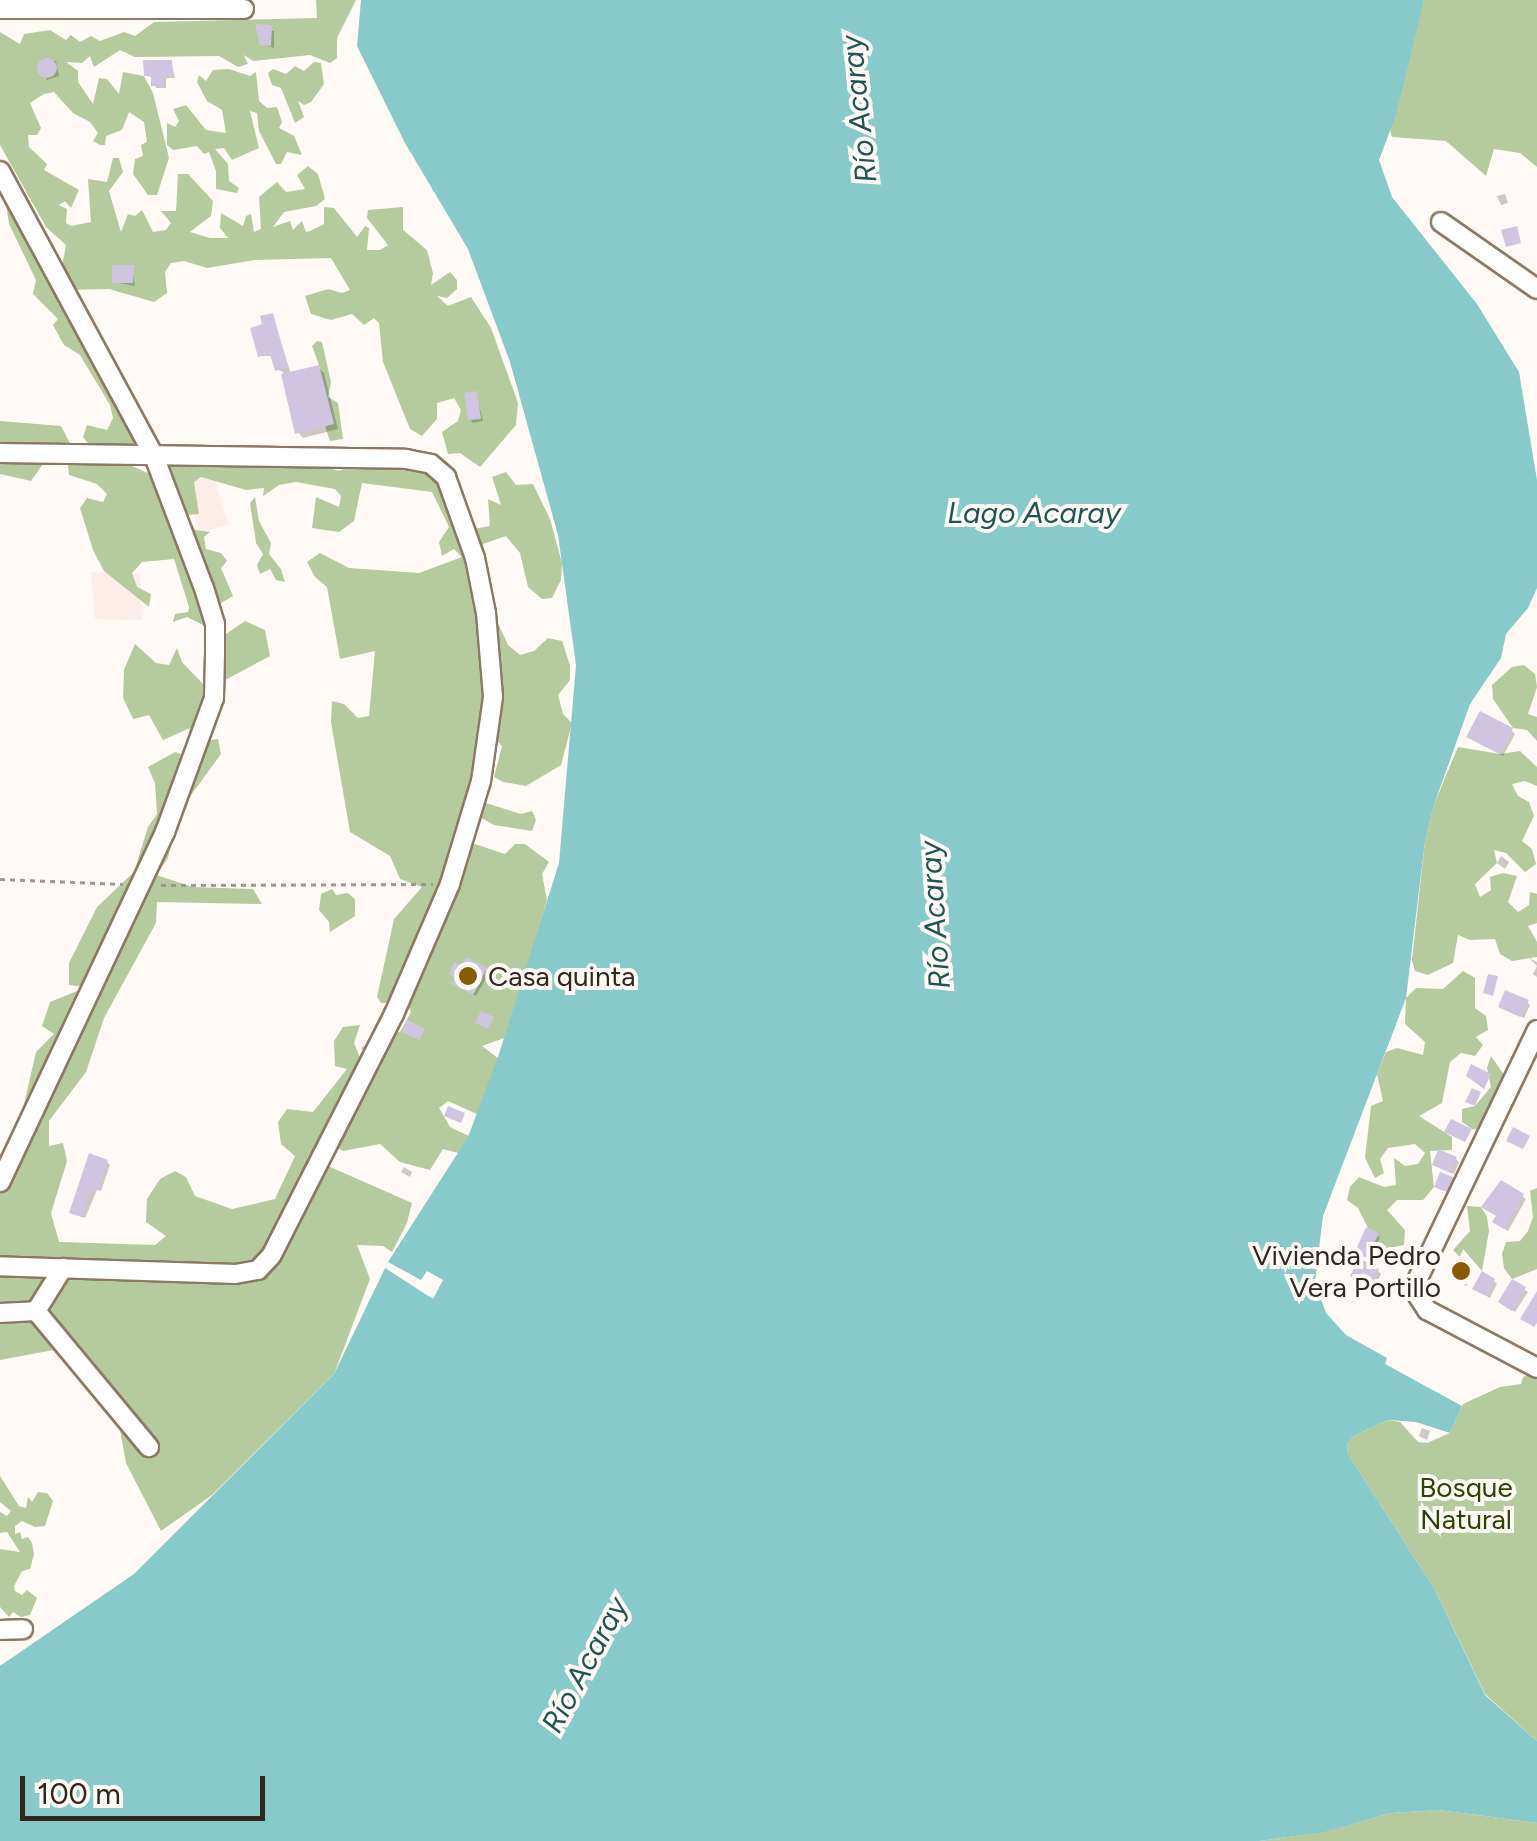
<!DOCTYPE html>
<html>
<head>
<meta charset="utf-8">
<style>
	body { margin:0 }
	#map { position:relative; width:1537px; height:1841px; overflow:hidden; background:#fffaf5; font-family:Figtree,sans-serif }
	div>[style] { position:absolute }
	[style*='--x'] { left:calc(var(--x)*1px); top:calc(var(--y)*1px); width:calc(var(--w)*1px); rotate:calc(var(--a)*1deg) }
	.industrial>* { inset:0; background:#fcede8 }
	.forest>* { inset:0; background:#b5cb9d }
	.water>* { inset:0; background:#88cac9 }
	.pier>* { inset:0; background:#fffaf5 }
	.shadow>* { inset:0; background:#0003 }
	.building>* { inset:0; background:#d0c5e1 }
	.round { border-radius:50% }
	.path>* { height:2.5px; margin-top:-1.25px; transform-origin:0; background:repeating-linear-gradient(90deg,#9e9790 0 5px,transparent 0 10px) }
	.roads { filter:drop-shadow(2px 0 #8d7863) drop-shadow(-2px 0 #8d7863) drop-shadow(0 2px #8d7863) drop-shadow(0 -2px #8d7863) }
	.minor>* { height:18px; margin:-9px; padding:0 9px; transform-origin:9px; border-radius:9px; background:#fff }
	.dots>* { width:28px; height:28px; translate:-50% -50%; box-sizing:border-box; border:5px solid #fffaf5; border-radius:50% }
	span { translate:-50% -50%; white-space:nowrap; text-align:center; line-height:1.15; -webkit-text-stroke:8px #fffaf5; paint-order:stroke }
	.poi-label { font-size:28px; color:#30271e }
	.left { translate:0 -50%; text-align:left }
	.right { translate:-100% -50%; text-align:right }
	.park-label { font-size:28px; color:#2c4500 }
	.water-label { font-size:30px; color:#1d5555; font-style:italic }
	.scale { position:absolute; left:20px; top:1776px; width:245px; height:45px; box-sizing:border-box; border:5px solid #30271e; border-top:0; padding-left:12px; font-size:30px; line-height:35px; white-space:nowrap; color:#30271e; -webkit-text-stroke:8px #fffaf5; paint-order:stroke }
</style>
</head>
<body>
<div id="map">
	<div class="industrial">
		<i style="clip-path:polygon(213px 475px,229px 524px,200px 533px,183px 484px)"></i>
		<i style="clip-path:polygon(91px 572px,140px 574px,142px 620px,95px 619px)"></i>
	</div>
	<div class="forest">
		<i style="clip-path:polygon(316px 0,356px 0,337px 38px,337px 58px,330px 63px,310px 55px,253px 61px,244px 55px,248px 64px,238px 67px,219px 56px,135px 57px,120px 50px,94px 67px,90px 56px,82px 63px,66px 62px,78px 71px,78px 82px,93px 104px,99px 78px,107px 79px,119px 94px,123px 72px,144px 76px,153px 93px,169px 158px,157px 195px,148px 195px,133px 174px,135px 159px,143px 156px,141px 145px,147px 142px,144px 122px,129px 112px,122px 130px,106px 136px,105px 145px,100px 145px,93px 141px,98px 133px,90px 122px,73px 113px,54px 92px,44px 94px,30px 103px,41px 128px,37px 135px,28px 135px,29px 147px,47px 164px,44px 170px,79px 190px,71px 208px,65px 201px,59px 205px,67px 209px,66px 223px,71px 226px,91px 222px,88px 179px,107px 182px,113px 158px,119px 158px,123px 172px,109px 191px,121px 232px,128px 214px,135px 216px,142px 210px,153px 232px,166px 230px,171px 223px,161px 211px,176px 211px,178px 174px,188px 174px,213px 201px,211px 216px,190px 232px,210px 238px,228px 238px,220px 228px,221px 213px,243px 226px,246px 216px,251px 214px,254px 232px,261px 229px,259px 197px,277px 182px,286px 192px,305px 189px,297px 175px,308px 166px,318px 174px,325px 199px,316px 206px,284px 212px,273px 227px,290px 221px,293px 230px,302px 221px,306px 232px,310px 231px,324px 224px,324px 207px,334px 208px,357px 237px,365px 226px,369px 228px,367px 250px,380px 250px,388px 245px,367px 218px,368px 210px,403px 207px,403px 230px,427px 250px,433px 273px,431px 285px,450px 272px,457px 280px,457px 289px,447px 298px,437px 296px,448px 306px,471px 297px,491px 328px,518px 403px,516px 425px,480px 467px,460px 453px,448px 454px,442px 432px,458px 421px,461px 410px,454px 398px,437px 403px,437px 419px,422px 436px,410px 429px,383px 362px,379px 323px,374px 318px,364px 325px,352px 314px,331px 320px,311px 314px,305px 296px,328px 289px,342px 293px,350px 290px,331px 258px,255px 260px,207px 268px,184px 261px,171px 263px,165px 272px,167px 293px,154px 302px,109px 289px,66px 290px,60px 278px,66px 245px,46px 227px,0 145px,0 32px,20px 44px,24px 34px,50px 30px,66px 40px,71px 35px,80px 42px,91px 36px,100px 41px,124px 32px,135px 36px,154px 22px,317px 18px)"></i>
		<i style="clip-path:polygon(1424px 0,1537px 0,1537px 167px,1520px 153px,1494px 149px,1486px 176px,1446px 141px,1392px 137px,1385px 112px)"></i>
		<i style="clip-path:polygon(314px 62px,321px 63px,324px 84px,311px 102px,304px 105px,298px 101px,304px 117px,295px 123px,281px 88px,272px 85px,268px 73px,273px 69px,286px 74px,295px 66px,304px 71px)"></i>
		<i style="clip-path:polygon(229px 69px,250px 76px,256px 72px,259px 101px,267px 108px,277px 107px,282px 122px,279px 128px,294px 136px,302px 155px,287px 152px,281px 164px,276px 164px,259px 131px,257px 113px,250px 111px,259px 148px,232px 160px,224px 148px,215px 149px,228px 164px,229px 181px,239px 188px,237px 193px,216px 189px,216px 171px,209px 152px,204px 154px,197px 146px,173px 150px,167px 145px,167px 123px,175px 127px,179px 121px,173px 109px,186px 105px,206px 130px,226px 133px,222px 110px,207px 101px,197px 82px,199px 75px,206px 81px,213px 70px)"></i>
		<i style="clip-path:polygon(6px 203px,16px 204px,46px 274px,139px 446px,127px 449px,88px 443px,83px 437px,87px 425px,107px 430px,113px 418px,110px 405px,80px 355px,64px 345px,53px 325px,58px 319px,33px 294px,36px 280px,9px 224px)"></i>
		<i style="clip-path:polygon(317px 341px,322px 342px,331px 382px,328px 397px,338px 403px,343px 439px,330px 441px,326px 429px,319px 365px,312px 346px)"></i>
		<i style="clip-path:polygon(0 421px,61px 426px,70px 443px,41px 449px,45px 461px,31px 481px,0 474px)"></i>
		<i style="clip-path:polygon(111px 457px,171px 483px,166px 465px,174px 461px,216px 460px,241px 466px,242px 462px,295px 458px,339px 471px,356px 465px,394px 465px,411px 471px,426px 467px,441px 472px,473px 529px,490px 526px,488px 499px,501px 505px,492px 477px,506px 472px,516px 485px,533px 484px,550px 519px,562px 563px,561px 580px,552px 598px,542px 599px,528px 587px,520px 553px,506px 536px,483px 544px,493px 612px,508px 645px,520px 655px,534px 651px,548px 638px,562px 641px,570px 665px,570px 680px,558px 695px,563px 714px,572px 723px,561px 765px,526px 786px,503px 782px,494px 777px,502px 746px,493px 737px,477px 789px,486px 803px,521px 814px,532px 811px,536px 820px,532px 831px,494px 825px,471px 812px,459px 818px,454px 830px,463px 849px,475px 844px,505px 854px,515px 844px,525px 844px,549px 862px,542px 874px,547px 900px,507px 1037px,482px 1046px,503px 1062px,477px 1114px,448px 1101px,439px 1108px,450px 1127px,473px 1138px,462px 1154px,443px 1149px,430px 1170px,400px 1162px,380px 1144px,343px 1151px,326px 1142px,314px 1173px,328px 1166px,412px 1203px,407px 1223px,392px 1252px,383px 1246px,357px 1245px,370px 1279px,334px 1374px,212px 1495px,161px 1531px,126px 1463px,113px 1391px,70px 1347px,0 1360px,0 1164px,18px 1130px,36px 1052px,54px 1034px,42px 1026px,50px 1002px,87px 987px,69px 985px,69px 963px,97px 907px,134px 872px,148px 827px,157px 814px,155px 783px,148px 767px,175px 752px,199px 761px,190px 728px,163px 740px,149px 715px,133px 719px,123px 698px,124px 670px,135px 644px,156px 663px,169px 665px,177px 648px,182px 662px,204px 685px,226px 634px,245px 621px,265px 630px,270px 656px,216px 685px,199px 742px,218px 739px,221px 754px,178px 813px,168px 858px,156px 875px,193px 887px,253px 889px,262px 904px,157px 902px,156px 923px,104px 1018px,86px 1072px,49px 1121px,49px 1146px,63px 1143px,67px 1161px,51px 1213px,59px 1242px,155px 1245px,166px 1236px,146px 1222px,147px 1199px,160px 1179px,175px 1171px,186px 1177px,195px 1196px,232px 1209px,275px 1199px,295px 1156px,281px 1144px,278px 1122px,287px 1109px,313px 1112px,347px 1069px,335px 1066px,334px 1041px,343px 1027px,360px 1025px,354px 1043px,361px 1060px,369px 1058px,361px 1048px,384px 1033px,400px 1032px,411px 1012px,406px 1002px,381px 1003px,377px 997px,394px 919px,422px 887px,400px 879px,390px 856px,350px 832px,331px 722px,332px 701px,344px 704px,358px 718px,369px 716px,375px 651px,340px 659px,327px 587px,315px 577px,307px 562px,320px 553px,349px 568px,419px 573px,462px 557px,454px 549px,442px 556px,439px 542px,449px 527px,432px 492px,362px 483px,354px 521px,339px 532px,312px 528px,316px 497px,339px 507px,341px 496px,335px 489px,296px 482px,279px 485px,263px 496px,264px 488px,246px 490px,201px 477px,194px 482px,199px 514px,187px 515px,195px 530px,210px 532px,204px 537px,206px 549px,221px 553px,227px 561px,221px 568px,233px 596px,216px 606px,203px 625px,187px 617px,173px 622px,175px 614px,188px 612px,189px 607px,174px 559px,142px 562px,132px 573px,137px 587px,151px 594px,149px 607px,104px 571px,93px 550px,80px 508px,87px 498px,103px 502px,107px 494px,97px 484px,69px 475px,67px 458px)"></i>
		<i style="clip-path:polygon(255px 497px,259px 521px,271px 543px,269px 554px,281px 569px,285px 582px,276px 580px,270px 569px,260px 574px,257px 565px,263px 554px,256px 543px,250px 503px)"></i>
		<i style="clip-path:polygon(1524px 665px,1535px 674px,1537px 687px,1528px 714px,1537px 717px,1537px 741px,1527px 730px,1513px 728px,1493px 699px,1492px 685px,1512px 667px)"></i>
		<i style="clip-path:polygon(1458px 747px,1500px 754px,1520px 751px,1537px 767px,1537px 786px,1525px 781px,1512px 784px,1518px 796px,1529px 802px,1534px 816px,1522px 841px,1532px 849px,1536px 864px,1525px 872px,1506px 853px,1494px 850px,1497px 863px,1475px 884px,1480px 897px,1491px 890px,1490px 877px,1503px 873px,1517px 876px,1508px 902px,1518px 912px,1529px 905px,1530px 892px,1537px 894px,1537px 923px,1528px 926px,1537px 942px,1537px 957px,1512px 961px,1500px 954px,1495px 939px,1470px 940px,1458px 935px,1453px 963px,1428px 975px,1415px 971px,1412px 960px,1425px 841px,1435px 802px)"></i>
		<i style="clip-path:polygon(332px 889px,336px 895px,348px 893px,355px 899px,355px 916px,330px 932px,329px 922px,319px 910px,321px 894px)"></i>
		<i style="clip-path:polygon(1463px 971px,1475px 978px,1475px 1008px,1486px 1016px,1488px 1030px,1476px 1037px,1483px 1045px,1475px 1056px,1461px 1053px,1450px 1062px,1442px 1103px,1419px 1116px,1452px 1137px,1452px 1150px,1430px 1151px,1434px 1187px,1423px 1200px,1397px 1200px,1387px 1210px,1405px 1230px,1404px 1245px,1379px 1250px,1358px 1208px,1347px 1200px,1350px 1187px,1359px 1177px,1384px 1187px,1396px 1185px,1394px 1158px,1405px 1166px,1418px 1164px,1425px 1153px,1415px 1144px,1388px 1148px,1380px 1159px,1384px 1173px,1375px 1178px,1365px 1158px,1371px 1106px,1383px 1101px,1377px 1074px,1386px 1052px,1397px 1048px,1423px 1055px,1425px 1042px,1405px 1024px,1406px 998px,1416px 988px,1443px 989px)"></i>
		<i style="clip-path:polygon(1491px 1056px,1507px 1079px,1485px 1131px,1472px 1129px,1462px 1122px,1462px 1109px,1475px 1106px,1491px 1087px,1487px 1068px)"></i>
		<i style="clip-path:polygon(1537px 1188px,1537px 1269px,1512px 1279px,1504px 1268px,1502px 1254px,1506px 1242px,1520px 1241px,1528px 1231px,1533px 1217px,1530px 1191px)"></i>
		<i style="clip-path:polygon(1467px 1206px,1481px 1207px,1487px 1217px,1489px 1231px,1482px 1271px,1463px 1249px,1460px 1257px,1453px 1250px,1470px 1231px)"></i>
		<i style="clip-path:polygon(1534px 1372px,1537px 1374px,1537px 1741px,1485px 1694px,1435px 1590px,1348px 1454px,1347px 1444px,1355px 1435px,1388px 1420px,1400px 1422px,1418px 1442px,1427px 1443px,1450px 1433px,1463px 1404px,1500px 1387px,1521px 1384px,1523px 1377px)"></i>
		<i style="clip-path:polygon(0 1476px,19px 1506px,26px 1508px,28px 1497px,32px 1502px,38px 1492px,47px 1493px,53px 1501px,45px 1526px,35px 1527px,22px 1521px,15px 1526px,15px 1534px,20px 1532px,22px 1539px,28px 1537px,32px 1543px,34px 1554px,30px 1569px,22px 1571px,14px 1586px,15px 1591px,22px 1595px,27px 1590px,37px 1598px,30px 1615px,21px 1617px,13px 1612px,9px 1617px,0 1607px,0 1549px,20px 1552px,7px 1532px,0 1533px,0 1512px,7px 1516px,11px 1511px,0 1502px)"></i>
		<i style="clip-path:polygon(1439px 1810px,1537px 1823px,1537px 1841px,1259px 1841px,1324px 1832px,1391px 1813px)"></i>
	</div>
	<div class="water">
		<i style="clip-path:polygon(361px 0,1424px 0,1396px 115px,1379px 160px,1392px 197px,1477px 304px,1519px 372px,1537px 480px,1537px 588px,1528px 608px,1506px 634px,1501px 658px,1470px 704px,1435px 802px,1425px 841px,1406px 998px,1323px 1216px,1315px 1282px,1326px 1313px,1346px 1335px,1387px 1358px,1385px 1364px,1462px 1406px,1450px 1433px,1416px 1422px,1388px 1420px,1355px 1435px,1347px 1444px,1348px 1454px,1435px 1590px,1485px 1695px,1537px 1741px,1537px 1823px,1439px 1810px,1391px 1813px,1325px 1832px,1259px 1841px,0 1841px,0 1666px,134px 1574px,334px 1374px,388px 1262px,468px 1137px,498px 1057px,559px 863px,576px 665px,558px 535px,510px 362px,468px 249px,405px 143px,357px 46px)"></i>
	</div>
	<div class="pier">
		<i style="clip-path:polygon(388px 1262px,421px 1280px,427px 1271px,443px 1280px,433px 1299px,385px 1268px)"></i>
	</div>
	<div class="shadow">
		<i style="clip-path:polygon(257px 27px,274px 31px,274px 48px,262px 44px)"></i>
		<i style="clip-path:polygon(56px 61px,59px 76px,47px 80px,39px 62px)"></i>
		<i style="clip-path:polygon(171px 62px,175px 78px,166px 78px,166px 88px,156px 88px,153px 78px,146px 75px)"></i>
		<i style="clip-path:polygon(1505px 194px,1508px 203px,1501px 205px,1497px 196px)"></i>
		<i style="clip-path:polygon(132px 267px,135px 286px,114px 282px)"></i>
		<i style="clip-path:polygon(272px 315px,291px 374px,318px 368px,324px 373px,338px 429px,303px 438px,298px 432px,283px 372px,277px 369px,274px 356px,260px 356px,265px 326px)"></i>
		<i style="clip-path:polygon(476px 393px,483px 421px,473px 423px,470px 419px)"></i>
		<i style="clip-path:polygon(1511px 730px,1515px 734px,1503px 756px,1473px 740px)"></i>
		<i style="clip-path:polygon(1501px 856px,1509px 862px,1505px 869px,1497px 863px)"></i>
		<i style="clip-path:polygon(1529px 958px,1537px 962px,1537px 977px,1533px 974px,1537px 966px)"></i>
		<i style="clip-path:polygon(468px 960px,489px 973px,476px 996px,458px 987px)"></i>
		<i style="clip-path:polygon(1527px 1002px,1530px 1005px,1524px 1018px,1504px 1009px)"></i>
		<i style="clip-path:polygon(1456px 1159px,1459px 1162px,1454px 1174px,1438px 1167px)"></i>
		<i style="clip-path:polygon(107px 1162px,110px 1165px,101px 1191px,97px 1190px,85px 1218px,76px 1215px,72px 1212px)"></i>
		<i style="clip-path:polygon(404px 1167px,412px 1172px,410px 1177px,401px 1172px)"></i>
		<i style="clip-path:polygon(1522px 1196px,1526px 1199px,1508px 1231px,1499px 1225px)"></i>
		<i style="clip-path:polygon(1377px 1235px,1380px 1238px,1371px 1259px,1361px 1255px)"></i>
		<i style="clip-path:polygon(1472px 1267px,1475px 1270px,1466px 1286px,1455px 1280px)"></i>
		<i style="clip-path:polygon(1378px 1271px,1381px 1274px,1374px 1288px,1356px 1278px)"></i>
		<i style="clip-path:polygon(1494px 1281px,1497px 1284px,1490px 1298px,1478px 1291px)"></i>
		<i style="clip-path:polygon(1524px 1289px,1528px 1292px,1515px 1312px,1504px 1305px)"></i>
		<i style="clip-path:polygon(1422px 1428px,1430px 1431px,1427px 1440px,1419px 1436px)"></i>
	</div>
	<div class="building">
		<i style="clip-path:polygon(255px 24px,272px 25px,271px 46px,260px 45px)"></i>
		<i class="round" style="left:37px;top:58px;width:20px;height:20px"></i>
		<i style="clip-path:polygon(143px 60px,172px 60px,173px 75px,163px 76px,164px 86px,151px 86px,151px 76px,144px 76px)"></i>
		<i style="clip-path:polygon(1517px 226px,1521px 243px,1506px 247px,1501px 230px)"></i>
		<i style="clip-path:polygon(112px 265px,134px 265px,133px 283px,112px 283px)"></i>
		<i style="clip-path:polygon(273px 313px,288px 367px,275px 371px,270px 354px,258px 357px,250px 328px,262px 324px,260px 316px)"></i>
		<i style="clip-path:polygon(319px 365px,334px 424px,295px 434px,281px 374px)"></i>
		<i style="clip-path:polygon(477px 391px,481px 419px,468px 420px,464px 393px)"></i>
		<i style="clip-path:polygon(1480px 711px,1513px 728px,1500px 754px,1466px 737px)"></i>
		<i style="clip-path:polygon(467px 957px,487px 968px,473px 995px,452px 984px,455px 977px,449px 974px,454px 962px,462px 966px)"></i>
		<i style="clip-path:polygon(1488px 974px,1498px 976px,1493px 996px,1483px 993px)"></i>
		<i style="clip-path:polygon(1505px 990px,1529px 1000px,1520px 1017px,1498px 1007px)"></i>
		<i style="clip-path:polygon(481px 1011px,494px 1017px,488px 1029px,475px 1023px)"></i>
		<i style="clip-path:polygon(407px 1020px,425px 1029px,419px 1040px,402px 1032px)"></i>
		<i style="clip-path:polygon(1471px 1064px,1491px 1074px,1484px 1089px,1466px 1076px)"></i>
		<i style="clip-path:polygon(1472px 1088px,1481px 1092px,1475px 1106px,1465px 1102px)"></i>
		<i style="clip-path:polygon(448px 1106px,465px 1113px,461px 1123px,444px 1116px)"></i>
		<i style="clip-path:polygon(1451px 1119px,1472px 1129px,1465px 1142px,1444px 1132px)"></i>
		<i style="clip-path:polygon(1513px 1127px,1530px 1136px,1523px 1149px,1506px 1141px)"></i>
		<i style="clip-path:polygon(1438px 1149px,1457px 1157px,1451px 1173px,1432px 1165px)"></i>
		<i style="clip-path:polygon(89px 1153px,108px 1160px,98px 1190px,93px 1188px,89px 1195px,82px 1217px,69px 1213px)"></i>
		<i style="clip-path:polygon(1440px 1172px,1455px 1178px,1449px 1193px,1434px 1187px)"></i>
		<i style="clip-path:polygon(1501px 1180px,1524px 1194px,1504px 1229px,1492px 1222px,1496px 1216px,1481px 1207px)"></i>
		<i style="clip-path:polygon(1366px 1227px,1379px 1233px,1367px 1258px,1355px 1252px)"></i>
		<i style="clip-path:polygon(1460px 1257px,1474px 1265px,1462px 1285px,1449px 1277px)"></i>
		<i style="clip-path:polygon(1359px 1258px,1379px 1269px,1370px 1287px,1350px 1276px)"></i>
		<i style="clip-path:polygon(1482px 1271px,1495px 1279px,1486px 1296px,1472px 1289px)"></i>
		<i style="clip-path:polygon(1512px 1279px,1526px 1287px,1512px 1311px,1498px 1302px)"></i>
		<i style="clip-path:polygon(1537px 1291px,1537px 1323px,1534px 1327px,1520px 1319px)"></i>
	</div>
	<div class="path">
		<i style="--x:0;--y:879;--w:123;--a:2.3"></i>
		<i style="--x:161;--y:885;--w:272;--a:-0.2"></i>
	</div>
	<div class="roads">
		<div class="minor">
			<i style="--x:0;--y:9;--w:244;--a:0"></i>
			<i style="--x:0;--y:171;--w:324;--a:61.6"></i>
			<i style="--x:154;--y:456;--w:141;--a:69.3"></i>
			<i style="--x:204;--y:588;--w:38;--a:73"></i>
			<i style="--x:215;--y:624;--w:30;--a:90"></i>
			<i style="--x:215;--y:654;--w:44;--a:91.3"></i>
			<i style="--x:214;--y:698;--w:143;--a:110.1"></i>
			<i style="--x:165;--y:832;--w:387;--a:115.2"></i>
			<i style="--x:1441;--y:222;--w:117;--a:34.9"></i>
			<i style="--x:0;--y:453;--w:406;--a:0.8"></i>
			<i style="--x:406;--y:459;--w:25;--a:11"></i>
			<i style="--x:431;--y:464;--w:20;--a:41"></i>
			<i style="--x:446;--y:477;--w:86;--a:70.3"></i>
			<i style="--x:475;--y:558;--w:56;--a:78.7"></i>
			<i style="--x:486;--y:613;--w:84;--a:85.2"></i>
			<i style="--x:493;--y:697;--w:85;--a:98.1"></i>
			<i style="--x:481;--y:781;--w:108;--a:106.8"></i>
			<i style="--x:450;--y:884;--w:142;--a:113.3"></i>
			<i style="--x:394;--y:1014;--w:271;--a:116.9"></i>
			<i style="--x:271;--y:1256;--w:19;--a:133"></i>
			<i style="--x:258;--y:1270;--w:23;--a:170"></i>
			<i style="--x:235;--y:1274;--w:235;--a:-178.1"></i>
			<i style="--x:1537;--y:1030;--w:278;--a:115.6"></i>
			<i style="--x:1417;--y:1281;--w:15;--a:86"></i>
			<i style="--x:1418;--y:1296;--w:17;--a:57"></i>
			<i style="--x:1427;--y:1310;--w:124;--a:27.8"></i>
			<i style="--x:36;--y:1311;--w:177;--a:50.3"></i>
			<i style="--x:0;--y:1313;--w:36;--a:-3"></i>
			<i style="--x:36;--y:1311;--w:51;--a:-57.9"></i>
			<i style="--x:0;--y:1630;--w:23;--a:-2"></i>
		</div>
	</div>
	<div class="dots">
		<i style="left:468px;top:976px;background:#8a5a00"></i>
		<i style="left:1461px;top:1271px;background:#8a5a00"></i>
	</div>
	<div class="poi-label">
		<span class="left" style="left:488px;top:976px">Casa quinta</span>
		<span class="right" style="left:1441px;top:1271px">Vivienda Pedro<br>Vera Portillo</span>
	</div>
	<div class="park-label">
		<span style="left:1466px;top:1503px">Bosque<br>Natural</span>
	</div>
	<div class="water-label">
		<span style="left:859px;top:109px;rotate:-96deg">Río Acaray</span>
		<span style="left:1034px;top:513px">Lago Acaray</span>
		<span style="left:935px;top:915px;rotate:-94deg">Río Acaray</span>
		<span style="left:585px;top:1665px;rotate:-62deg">Río Acaray</span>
	</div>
	<div class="scale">100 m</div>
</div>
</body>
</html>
